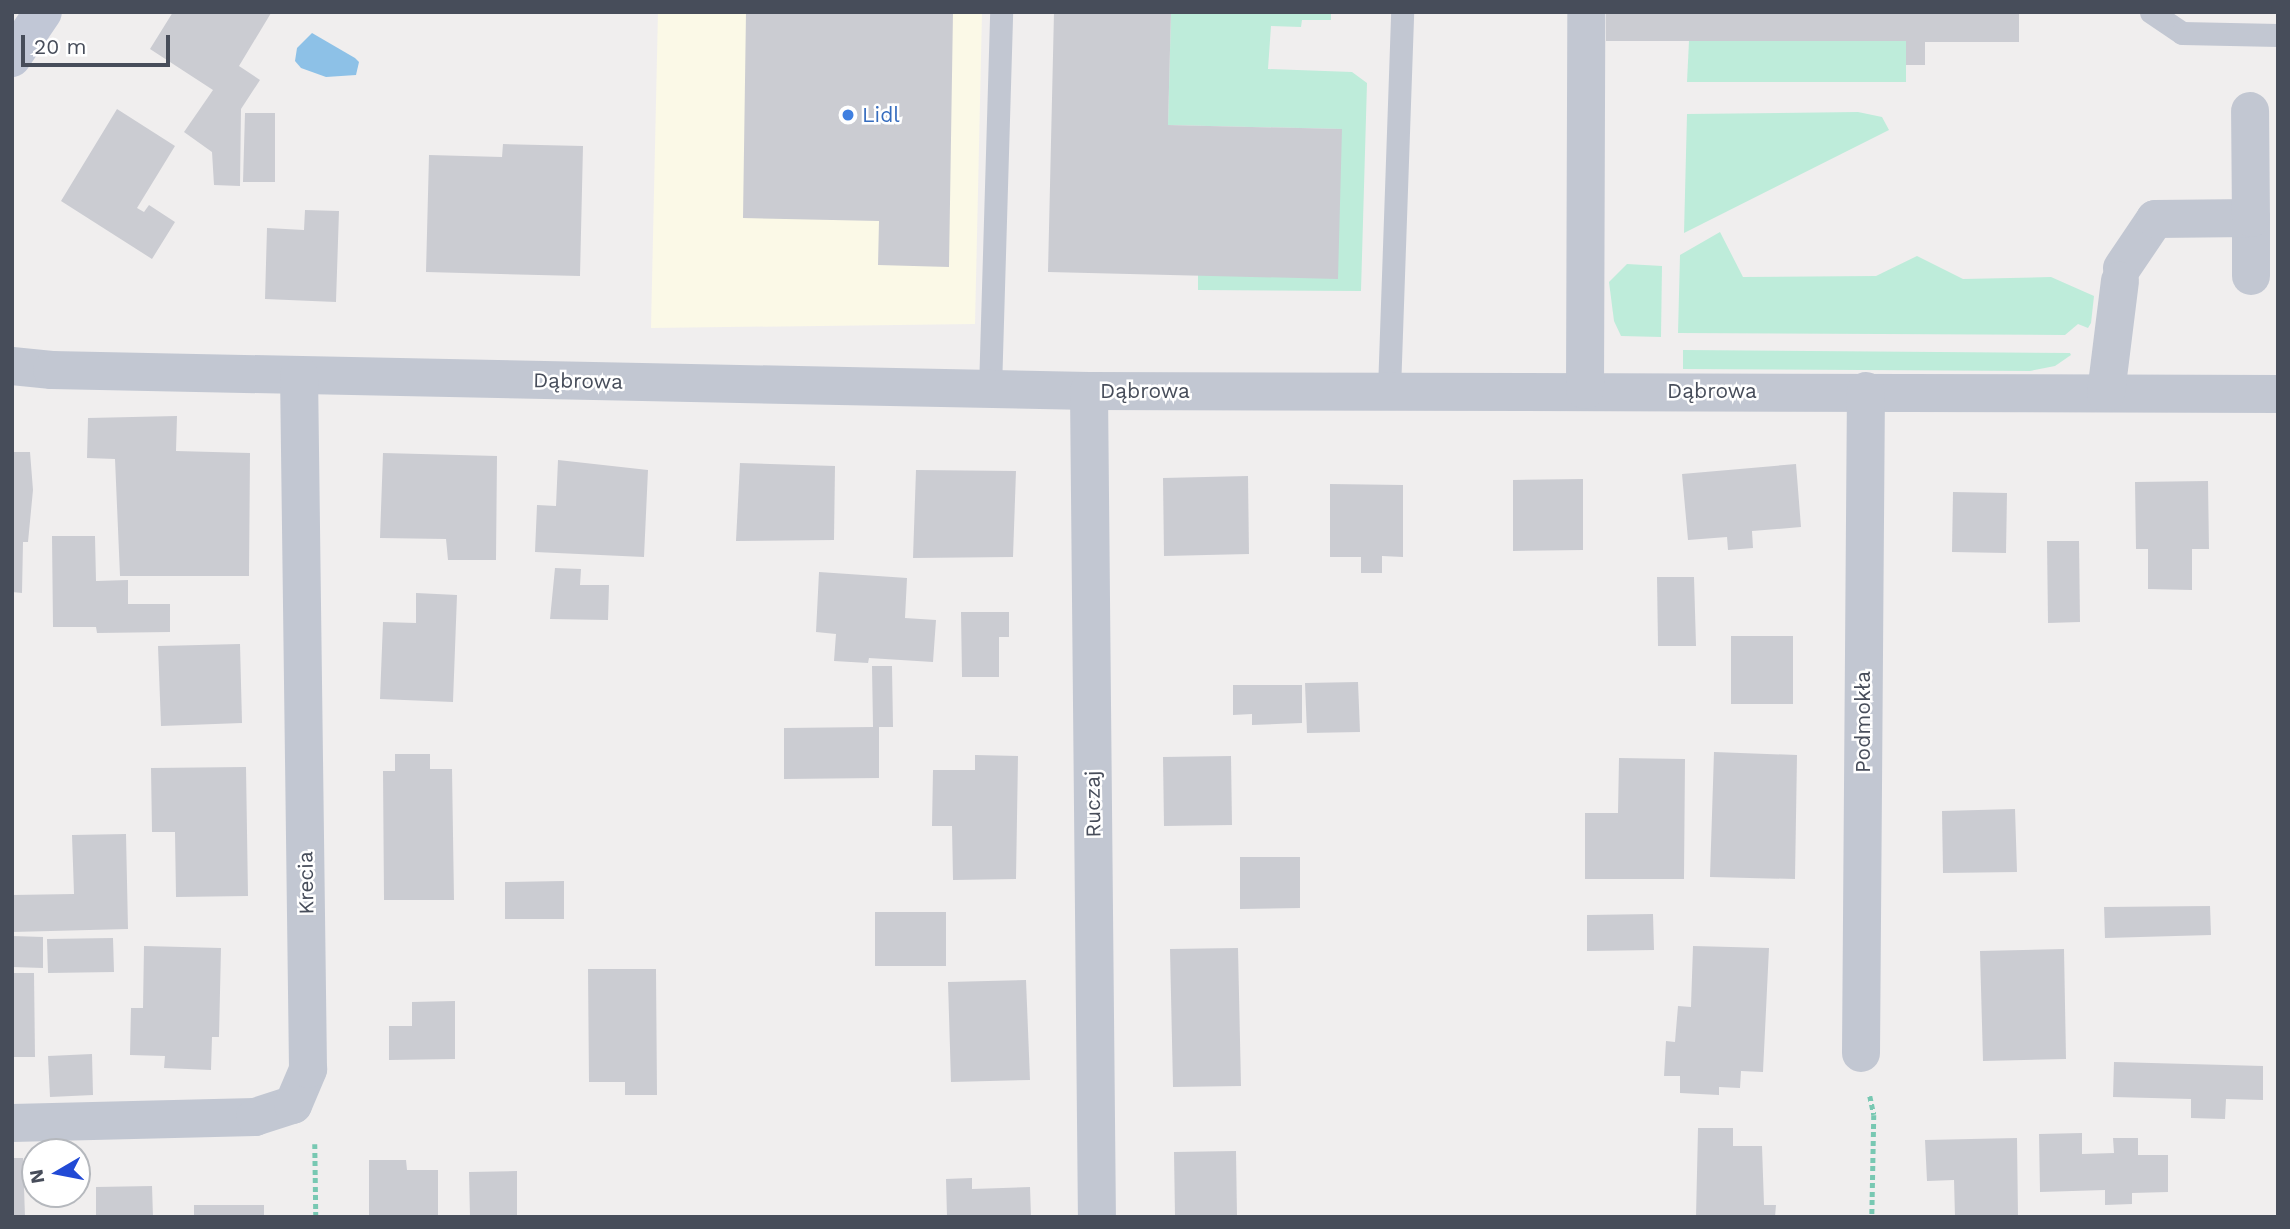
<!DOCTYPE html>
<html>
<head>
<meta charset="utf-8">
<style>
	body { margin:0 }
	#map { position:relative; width:2290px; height:1229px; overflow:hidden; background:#f0eeee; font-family:"Work Sans",sans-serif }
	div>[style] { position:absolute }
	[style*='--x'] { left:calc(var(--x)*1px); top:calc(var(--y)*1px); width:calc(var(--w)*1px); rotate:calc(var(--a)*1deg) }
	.commercial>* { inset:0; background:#fbf9e7 }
	.green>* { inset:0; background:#beecda }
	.water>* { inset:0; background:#8dc1e7 }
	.building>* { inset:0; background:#cbccd2 }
	.path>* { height:4.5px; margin-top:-2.25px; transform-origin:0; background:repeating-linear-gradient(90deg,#78c8b2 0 5px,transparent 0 8.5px) }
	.lane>* { height:23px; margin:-11.5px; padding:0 11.5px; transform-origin:11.5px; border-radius:11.5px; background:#c2c7d2 }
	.street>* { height:38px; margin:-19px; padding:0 19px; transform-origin:19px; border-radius:19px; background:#c2c7d2 }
	.secondary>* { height:38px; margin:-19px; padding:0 19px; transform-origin:19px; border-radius:19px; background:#c1c7d6 }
	.dots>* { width:19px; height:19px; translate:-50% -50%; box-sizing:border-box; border:4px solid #fff; border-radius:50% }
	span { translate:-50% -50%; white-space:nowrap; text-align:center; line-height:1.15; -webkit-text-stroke:5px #fff; paint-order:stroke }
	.shop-label { font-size:21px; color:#366cbe }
	.left { translate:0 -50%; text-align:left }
	.street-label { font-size:21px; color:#474d5a }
	.frame { position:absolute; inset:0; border:14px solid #474d5a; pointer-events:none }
	.north { position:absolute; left:21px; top:1138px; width:70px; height:70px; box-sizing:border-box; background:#fff; border:2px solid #b5b8bd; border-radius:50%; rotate:260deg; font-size:19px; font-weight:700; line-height:28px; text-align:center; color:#474d5a }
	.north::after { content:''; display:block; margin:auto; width:24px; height:32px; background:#224ad5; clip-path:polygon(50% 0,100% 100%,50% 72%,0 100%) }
	.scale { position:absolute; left:21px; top:35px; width:149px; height:32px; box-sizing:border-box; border:4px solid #474d5a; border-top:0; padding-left:9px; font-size:21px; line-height:24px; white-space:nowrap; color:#474d5a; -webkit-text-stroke:5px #fff; paint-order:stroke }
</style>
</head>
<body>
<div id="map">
	<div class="commercial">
		<i style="clip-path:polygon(658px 12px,982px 12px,975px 324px,651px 328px)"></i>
	</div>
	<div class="green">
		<i style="clip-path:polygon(1171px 12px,1331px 12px,1331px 20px,1302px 20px,1301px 27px,1271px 26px,1268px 69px,1352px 72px,1367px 83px,1361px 291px,1198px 290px,1198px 275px,1342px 129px,1168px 125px)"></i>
		<i style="clip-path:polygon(1689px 41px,1906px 41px,1906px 82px,1687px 82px)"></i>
		<i style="clip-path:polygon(1858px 112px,1882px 117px,1889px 130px,1684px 233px,1687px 114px)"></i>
		<i style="clip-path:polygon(1720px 232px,1743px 277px,1876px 276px,1917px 256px,1963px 279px,2051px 277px,2094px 296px,2091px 323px,2088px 328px,2078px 324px,2065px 335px,1678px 333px,1680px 255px)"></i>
		<i style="clip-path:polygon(1627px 264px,1662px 266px,1661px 337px,1621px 336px,1614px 321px,1609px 282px)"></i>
		<i style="clip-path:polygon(1683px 350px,2070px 353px,2071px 355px,2055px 366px,2030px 371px,1683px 369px)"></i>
	</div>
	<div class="water">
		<i style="clip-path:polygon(312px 33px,355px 58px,359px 62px,356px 75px,326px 77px,301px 68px,295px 61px,297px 48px)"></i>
	</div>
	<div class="building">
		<i style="clip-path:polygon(173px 12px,271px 13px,239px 66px,260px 80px,241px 109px,240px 186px,214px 185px,212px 152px,184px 132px,213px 90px,150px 49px)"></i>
		<i style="clip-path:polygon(746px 12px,953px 12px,949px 267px,878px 265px,879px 221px,743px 218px)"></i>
		<i style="clip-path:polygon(1054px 12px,1171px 12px,1168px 125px,1342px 129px,1338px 279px,1048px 272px)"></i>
		<i style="clip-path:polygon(1606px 12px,2019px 12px,2019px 42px,1925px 42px,1925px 65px,1906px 65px,1906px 41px,1606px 41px)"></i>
		<i style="clip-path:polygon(117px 109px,175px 146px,137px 208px,144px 212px,149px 205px,175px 222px,152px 259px,61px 201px)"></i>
		<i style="clip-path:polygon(245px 113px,275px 113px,275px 182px,243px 182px)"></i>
		<i style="clip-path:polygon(503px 144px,583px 146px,580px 276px,426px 272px,429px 155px,502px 157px)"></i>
		<i style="clip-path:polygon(305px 210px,339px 211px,336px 302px,265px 299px,267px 228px,304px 230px)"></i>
		<i style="clip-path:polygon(177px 416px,176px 451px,250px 453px,249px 576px,120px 576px,115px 459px,87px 458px,88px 418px)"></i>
		<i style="clip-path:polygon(12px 452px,30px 452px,33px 490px,28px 542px,23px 542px,22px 593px,12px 592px)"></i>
		<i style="clip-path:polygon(383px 453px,497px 456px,496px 560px,448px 560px,446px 539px,380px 538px)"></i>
		<i style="clip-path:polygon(558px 460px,648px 470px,644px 557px,535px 552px,537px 505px,556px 506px)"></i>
		<i style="clip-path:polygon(740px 463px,835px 466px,834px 540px,736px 541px)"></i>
		<i style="clip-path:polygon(1796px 464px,1801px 527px,1752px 531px,1753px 548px,1728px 550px,1727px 537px,1688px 540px,1682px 474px)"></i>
		<i style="clip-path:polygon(916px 470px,1016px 471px,1013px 557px,913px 558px)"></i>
		<i style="clip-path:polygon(1248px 476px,1249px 554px,1164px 556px,1163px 478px)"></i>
		<i style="clip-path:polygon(1583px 479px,1583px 550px,1513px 551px,1513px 480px)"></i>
		<i style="clip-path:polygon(2208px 481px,2209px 549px,2192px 549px,2192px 590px,2148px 589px,2148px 549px,2136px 549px,2135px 482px)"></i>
		<i style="clip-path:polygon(1330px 484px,1403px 485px,1403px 557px,1382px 556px,1382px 573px,1361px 573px,1361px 557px,1330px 557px)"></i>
		<i style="clip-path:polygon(1953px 492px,2007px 493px,2006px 553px,1952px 552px)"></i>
		<i style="clip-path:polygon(52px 536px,95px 536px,96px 581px,128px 580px,128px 604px,170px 604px,170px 632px,97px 633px,96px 627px,53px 627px)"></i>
		<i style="clip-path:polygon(2047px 541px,2079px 541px,2080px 622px,2048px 623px)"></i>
		<i style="clip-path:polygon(555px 568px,581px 569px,580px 585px,609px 585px,608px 620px,550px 619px)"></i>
		<i style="clip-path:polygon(819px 572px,907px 578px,905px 618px,936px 620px,933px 662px,869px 658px,868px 663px,834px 661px,836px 634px,816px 632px)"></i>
		<i style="clip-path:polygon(1657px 577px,1694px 577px,1696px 646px,1658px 646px)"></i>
		<i style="clip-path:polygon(416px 593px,457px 595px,453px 702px,380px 699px,383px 622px,416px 623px)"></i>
		<i style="clip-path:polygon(961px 612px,1009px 612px,1009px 637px,999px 637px,999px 677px,962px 677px)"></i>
		<i style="clip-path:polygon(1731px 636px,1793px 636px,1793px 704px,1731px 704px)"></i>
		<i style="clip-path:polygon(240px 644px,242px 723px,161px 726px,158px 646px)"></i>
		<i style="clip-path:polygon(872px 666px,892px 666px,893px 727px,879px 727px,879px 778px,784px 779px,784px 728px,873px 727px)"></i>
		<i style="clip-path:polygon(1358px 682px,1360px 732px,1307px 733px,1305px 683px)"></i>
		<i style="clip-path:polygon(1233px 685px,1302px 685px,1302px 723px,1252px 725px,1252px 714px,1233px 715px)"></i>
		<i style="clip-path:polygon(1714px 752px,1797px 755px,1795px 879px,1710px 877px)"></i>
		<i style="clip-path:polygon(395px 754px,430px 754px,430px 769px,452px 769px,454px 900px,384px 900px,383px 771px,395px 771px)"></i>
		<i style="clip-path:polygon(975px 755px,1018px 756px,1016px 879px,953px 880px,952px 826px,932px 826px,933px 770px,975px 770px)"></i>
		<i style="clip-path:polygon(1231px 756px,1232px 825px,1164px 826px,1163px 757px)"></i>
		<i style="clip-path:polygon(1619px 758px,1685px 759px,1684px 879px,1585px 879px,1585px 813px,1618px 813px)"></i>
		<i style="clip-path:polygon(246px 767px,248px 896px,176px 897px,175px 832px,152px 832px,151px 768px)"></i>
		<i style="clip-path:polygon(2015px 809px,2017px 872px,1943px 873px,1942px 811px)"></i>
		<i style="clip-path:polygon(126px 834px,128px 929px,12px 932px,12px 895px,74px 894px,72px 835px)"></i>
		<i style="clip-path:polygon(1240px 857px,1300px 857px,1300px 908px,1240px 909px)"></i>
		<i style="clip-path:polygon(564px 881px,564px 919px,505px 919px,505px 882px)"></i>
		<i style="clip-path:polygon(2210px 906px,2211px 935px,2105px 938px,2104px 907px)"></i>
		<i style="clip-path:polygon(875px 912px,946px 912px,946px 966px,875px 966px)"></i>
		<i style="clip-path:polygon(1653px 914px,1654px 950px,1587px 951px,1587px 915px)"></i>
		<i style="clip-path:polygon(12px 936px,43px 937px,43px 968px,12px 967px)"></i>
		<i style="clip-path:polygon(113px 938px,114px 972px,48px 973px,47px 939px)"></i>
		<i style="clip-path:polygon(144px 946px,221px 948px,219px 1037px,212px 1037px,211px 1070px,164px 1068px,165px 1056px,130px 1055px,131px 1008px,143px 1008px)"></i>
		<i style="clip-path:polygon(1693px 946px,1769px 948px,1763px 1072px,1741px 1071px,1740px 1088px,1719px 1087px,1719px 1095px,1680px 1093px,1680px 1076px,1664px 1076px,1666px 1041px,1675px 1042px,1678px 1006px,1691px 1007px)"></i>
		<i style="clip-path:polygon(1238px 948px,1241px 1086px,1173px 1087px,1170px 949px)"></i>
		<i style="clip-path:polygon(2064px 949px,2066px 1059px,1983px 1061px,1980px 951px)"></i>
		<i style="clip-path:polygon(588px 969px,656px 969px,657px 1095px,625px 1095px,625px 1082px,589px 1082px)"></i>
		<i style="clip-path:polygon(12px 973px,34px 973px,35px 1057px,12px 1057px)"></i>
		<i style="clip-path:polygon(1026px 980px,1030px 1080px,951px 1082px,948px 982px)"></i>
		<i style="clip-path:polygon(455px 1001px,455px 1059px,389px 1060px,389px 1026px,412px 1026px,412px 1002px)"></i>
		<i style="clip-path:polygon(92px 1054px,93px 1095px,50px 1097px,48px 1056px)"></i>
		<i style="clip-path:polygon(2114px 1062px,2263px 1066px,2263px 1100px,2226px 1099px,2225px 1119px,2191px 1118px,2191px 1099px,2113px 1097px)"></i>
		<i style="clip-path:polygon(1698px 1128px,1733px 1128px,1733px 1146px,1762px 1146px,1764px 1205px,1776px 1205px,1775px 1217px,1696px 1217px)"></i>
		<i style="clip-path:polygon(2082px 1133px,2082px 1154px,2114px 1153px,2113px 1138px,2138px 1138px,2138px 1155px,2168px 1155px,2168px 1192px,2132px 1193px,2132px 1204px,2105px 1205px,2105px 1190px,2040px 1192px,2039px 1134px)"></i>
		<i style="clip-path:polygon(2017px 1138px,2018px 1217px,1955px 1217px,1954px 1180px,1927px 1181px,1925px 1140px)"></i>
		<i style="clip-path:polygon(1236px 1151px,1237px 1217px,1175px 1217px,1174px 1152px)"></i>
		<i style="clip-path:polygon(12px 1158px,23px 1158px,25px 1217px,12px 1217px)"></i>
		<i style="clip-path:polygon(369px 1160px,406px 1160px,407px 1170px,438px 1170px,438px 1217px,369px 1217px)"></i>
		<i style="clip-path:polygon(517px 1171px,517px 1217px,470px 1217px,469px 1172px)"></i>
		<i style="clip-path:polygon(972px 1178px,972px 1189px,1030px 1187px,1031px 1217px,947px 1217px,946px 1179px)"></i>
		<i style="clip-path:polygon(152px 1186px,153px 1217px,96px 1217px,96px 1187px)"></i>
		<i style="clip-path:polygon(194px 1205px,264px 1205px,264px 1217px,194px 1217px)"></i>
	</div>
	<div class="path">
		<i style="--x:1870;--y:1096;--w:19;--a:78"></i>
		<i style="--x:1874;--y:1115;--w:102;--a:91.1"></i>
		<i style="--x:315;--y:1144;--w:73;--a:89.2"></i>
	</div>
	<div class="lane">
		<i style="--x:2151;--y:12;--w:37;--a:34"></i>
		<i style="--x:2182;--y:33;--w:96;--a:1.2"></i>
		<i style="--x:990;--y:389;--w:377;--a:-88.3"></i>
		<i style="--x:1389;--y:390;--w:378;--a:-88"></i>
	</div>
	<div class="street">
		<i style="--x:2251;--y:218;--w:58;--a:90"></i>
		<i style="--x:2122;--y:268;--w:59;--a:-56"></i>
		<i style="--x:2155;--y:219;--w:96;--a:-0.6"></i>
		<i style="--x:2251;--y:218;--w:107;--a:-90.5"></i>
		<i style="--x:12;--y:366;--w:40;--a:5.7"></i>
		<i style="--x:52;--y:370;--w:1037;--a:1.16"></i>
		<i style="--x:1089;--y:391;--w:1189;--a:0.14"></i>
		<i style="--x:1585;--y:390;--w:378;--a:-89.8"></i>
		<i style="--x:1089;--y:391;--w:826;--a:89.45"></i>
		<i style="--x:2106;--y:393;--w:113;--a:-82.9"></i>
		<i style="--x:1861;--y:1053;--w:662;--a:-89.57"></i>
		<i style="--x:12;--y:1123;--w:243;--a:-1.4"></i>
		<i style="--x:255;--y:1117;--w:40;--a:-18"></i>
		<i style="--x:293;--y:1105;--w:39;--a:-67"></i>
		<i style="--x:308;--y:1069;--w:694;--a:-90.74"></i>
	</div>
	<div class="secondary">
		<i style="--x:12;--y:58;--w:55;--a:-56"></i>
	</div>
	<div class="dots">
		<i style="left:848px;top:115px;background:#3f7fe0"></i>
	</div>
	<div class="shop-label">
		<span class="left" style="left:862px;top:115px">Lidl</span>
	</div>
	<div class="street-label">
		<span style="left:578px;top:381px;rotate:1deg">Dąbrowa</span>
		<span style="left:1145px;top:391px">Dąbrowa</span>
		<span style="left:1712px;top:391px">Dąbrowa</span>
		<span style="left:1863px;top:722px;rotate:-90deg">Podmokła</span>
		<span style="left:1093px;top:804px;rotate:-91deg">Ruczaj</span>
		<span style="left:306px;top:883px;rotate:-91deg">Krecia</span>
	</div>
	<div class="frame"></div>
	<div class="north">N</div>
	<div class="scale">20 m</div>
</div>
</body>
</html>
